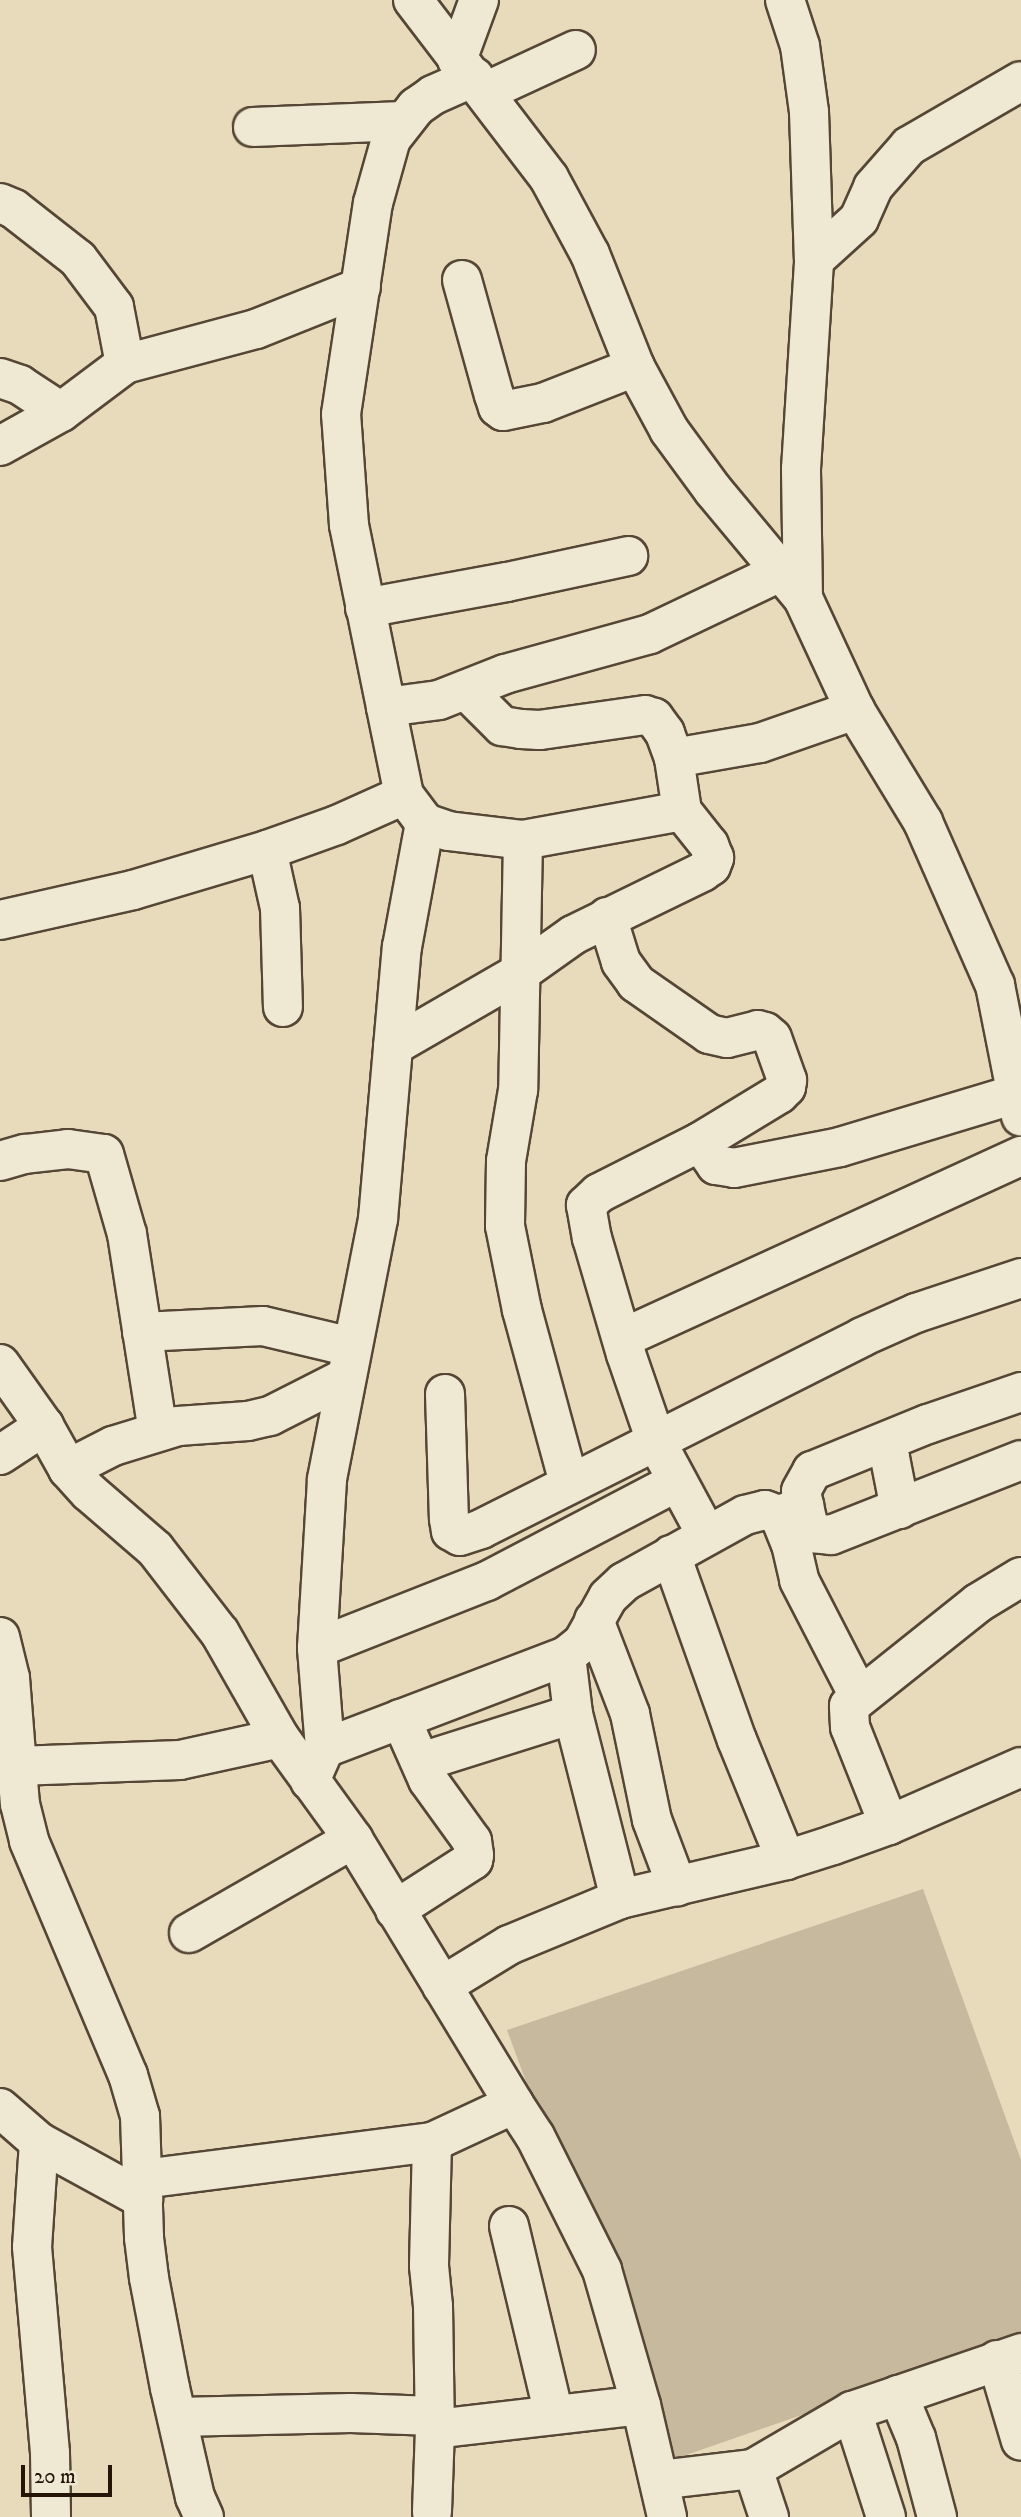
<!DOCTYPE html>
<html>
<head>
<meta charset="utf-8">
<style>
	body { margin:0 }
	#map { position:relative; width:1021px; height:2517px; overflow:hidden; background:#e7dbbb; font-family:"IM FELL DW Pica",serif }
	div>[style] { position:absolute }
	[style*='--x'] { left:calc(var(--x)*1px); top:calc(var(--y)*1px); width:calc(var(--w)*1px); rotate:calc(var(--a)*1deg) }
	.green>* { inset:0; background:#c6b99d }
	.roads { filter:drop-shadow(2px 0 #554635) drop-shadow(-2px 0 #554635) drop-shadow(0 2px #554635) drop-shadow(0 -2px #554635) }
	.minor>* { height:38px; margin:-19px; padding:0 19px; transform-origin:19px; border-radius:19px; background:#efe8d3 }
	span { translate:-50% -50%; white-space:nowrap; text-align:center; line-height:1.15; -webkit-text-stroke:5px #efe8d3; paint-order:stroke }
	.scale { position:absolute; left:21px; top:2465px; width:91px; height:32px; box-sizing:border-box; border:4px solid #241508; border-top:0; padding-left:9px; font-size:21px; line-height:24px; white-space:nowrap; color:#241508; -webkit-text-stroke:5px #efe8d3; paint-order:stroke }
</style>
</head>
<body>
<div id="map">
	<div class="green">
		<i style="clip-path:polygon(923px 1889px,1021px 2160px,1021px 2339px,666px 2462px,507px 2030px)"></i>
	</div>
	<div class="roads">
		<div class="minor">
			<i style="--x:413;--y:0;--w:224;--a:52.6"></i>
			<i style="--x:549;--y:178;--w:86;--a:61.7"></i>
			<i style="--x:590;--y:254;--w:122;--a:68.3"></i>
			<i style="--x:635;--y:367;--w:72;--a:61.6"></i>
			<i style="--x:669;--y:430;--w:74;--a:53.7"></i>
			<i style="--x:713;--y:490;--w:141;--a:50.2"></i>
			<i style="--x:803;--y:598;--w:123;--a:65.1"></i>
			<i style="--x:855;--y:710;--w:131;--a:58.7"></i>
			<i style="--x:923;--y:822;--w:178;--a:66.2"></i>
			<i style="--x:995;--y:985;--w:134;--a:78.8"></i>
			<i style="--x:785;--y:0;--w:48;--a:71.9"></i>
			<i style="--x:800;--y:46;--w:67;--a:82.2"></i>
			<i style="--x:809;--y:112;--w:148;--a:88.1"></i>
			<i style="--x:457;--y:60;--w:64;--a:-69.9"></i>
			<i style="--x:485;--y:92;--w:100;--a:-24.8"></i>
			<i style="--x:253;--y:127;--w:150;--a:-2.3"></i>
			<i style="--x:0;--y:203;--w:15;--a:23"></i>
			<i style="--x:14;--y:209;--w:81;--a:38"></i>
			<i style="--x:78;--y:259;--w:60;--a:53.1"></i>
			<i style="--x:114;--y:307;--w:58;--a:79.1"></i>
			<i style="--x:462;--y:280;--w:119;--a:74.5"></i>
			<i style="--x:494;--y:395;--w:13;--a:72"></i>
			<i style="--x:498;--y:407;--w:6;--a:39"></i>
			<i style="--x:503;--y:411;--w:41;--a:-11.3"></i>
			<i style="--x:543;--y:403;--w:99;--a:-21.4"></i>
			<i style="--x:0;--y:378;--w:21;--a:19"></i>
			<i style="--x:20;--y:385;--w:49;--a:33.4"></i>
			<i style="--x:0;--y:446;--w:70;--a:-29.1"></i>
			<i style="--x:61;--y:412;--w:80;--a:-36.9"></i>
			<i style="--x:125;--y:364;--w:136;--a:-15"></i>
			<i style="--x:256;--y:329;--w:113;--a:-21.8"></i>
			<i style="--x:803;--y:598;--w:129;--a:-90.9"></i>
			<i style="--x:801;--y:469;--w:209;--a:-86.4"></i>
			<i style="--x:814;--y:260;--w:61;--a:-42.3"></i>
			<i style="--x:859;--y:219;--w:35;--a:-66"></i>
			<i style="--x:873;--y:187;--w:55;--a:-48.7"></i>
			<i style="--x:909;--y:146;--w:129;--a:-30.1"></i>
			<i style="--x:365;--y:608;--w:144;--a:-10.4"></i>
			<i style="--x:507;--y:582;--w:124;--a:-12.1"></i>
			<i style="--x:386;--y:707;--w:53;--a:-7.5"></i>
			<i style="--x:439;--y:700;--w:71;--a:-21.5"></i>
			<i style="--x:505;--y:674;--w:150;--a:-15.4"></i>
			<i style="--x:650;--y:634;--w:144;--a:-25.5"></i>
			<i style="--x:674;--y:758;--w:87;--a:-9.9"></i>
			<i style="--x:760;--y:743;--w:101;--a:-19.2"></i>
			<i style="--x:425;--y:823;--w:24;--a:19"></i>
			<i style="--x:448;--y:831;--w:76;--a:6.8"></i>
			<i style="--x:523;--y:840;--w:162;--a:-10.3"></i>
			<i style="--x:523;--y:840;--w:250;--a:91.1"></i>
			<i style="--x:518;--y:1090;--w:72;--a:99.6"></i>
			<i style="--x:506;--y:1161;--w:65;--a:90.9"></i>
			<i style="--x:505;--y:1226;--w:86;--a:78.6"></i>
			<i style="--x:522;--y:1310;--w:179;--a:74.8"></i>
			<i style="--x:267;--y:850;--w:59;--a:77.4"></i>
			<i style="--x:280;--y:908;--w:99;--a:88.3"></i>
			<i style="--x:607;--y:917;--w:47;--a:72.7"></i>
			<i style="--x:621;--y:962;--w:26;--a:54"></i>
			<i style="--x:636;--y:983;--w:89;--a:34.9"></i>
			<i style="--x:709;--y:1034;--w:18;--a:13"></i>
			<i style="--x:727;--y:1038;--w:32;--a:-14"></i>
			<i style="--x:758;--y:1030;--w:7;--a:16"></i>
			<i style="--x:765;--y:1032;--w:9;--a:41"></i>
			<i style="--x:772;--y:1038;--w:45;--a:70.3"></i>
			<i style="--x:787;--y:1080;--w:7;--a:98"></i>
			<i style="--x:786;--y:1087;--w:10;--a:135"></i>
			<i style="--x:779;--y:1094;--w:92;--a:148.7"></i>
			<i style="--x:700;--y:1142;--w:113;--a:153.2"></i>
			<i style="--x:599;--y:1193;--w:18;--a:137"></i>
			<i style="--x:586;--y:1205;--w:34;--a:80"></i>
			<i style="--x:592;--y:1238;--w:121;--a:73.7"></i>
			<i style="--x:626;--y:1354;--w:92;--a:71"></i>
			<i style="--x:656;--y:1441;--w:106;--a:61.7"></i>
			<i style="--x:0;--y:920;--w:136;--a:-12.7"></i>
			<i style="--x:133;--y:890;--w:140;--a:-16.6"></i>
			<i style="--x:267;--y:850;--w:74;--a:-19.7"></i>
			<i style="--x:337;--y:825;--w:73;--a:-24.1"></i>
			<i style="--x:393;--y:1046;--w:148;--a:-30"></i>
			<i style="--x:521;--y:972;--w:64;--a:-35.4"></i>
			<i style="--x:573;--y:935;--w:144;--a:-26"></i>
			<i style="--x:702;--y:872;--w:11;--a:-34"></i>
			<i style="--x:711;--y:866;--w:9;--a:-69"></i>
			<i style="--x:714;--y:858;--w:14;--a:-111"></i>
			<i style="--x:709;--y:845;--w:43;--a:-128.5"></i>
			<i style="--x:682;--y:811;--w:54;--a:-98.6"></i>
			<i style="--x:674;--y:758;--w:27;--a:-110"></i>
			<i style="--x:665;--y:733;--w:19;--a:-126"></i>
			<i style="--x:654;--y:718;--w:9;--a:-162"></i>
			<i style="--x:645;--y:715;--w:107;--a:171.9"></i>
			<i style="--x:539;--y:730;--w:18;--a:-177"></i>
			<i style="--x:521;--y:729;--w:19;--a:-171"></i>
			<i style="--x:502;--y:726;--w:51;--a:-135"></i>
			<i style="--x:700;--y:1142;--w:28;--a:55"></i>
			<i style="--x:716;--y:1165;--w:18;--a:9"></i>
			<i style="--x:734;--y:1168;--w:108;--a:-11.2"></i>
			<i style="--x:840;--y:1147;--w:184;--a:-16.8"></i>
			<i style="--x:0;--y:1161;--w:26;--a:-16"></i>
			<i style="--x:25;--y:1154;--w:43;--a:-6.6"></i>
			<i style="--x:68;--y:1149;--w:36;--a:8"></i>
			<i style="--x:104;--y:1154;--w:83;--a:74"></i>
			<i style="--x:127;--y:1234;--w:200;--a:81.1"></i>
			<i style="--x:142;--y:1332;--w:121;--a:-2.8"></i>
			<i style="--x:263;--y:1326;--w:90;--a:13.4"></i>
			<i style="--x:623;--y:1338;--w:438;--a:-24.6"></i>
			<i style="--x:0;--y:1364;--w:76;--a:54.6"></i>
			<i style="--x:44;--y:1426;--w:49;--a:60.8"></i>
			<i style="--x:68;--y:1469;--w:31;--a:48"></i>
			<i style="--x:89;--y:1492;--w:87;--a:40.8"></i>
			<i style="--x:155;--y:1549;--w:106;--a:52.3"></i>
			<i style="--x:220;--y:1633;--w:121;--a:60.3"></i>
			<i style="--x:280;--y:1738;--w:125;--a:54.1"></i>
			<i style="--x:353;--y:1839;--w:310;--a:58.7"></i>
			<i style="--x:514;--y:2104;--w:90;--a:155.1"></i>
			<i style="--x:432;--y:2142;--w:290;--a:172.7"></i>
			<i style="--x:445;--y:1394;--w:125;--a:88.2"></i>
			<i style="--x:449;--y:1519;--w:12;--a:81"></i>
			<i style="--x:451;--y:1531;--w:10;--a:29"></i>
			<i style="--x:460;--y:1536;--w:22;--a:-18"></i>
			<i style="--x:481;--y:1529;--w:427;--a:-26.7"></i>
			<i style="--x:862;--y:1337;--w:59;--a:-24"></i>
			<i style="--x:916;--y:1313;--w:111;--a:-18.4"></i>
			<i style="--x:883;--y:1443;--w:17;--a:65"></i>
			<i style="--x:890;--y:1458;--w:52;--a:78.9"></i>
			<i style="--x:0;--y:1455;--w:53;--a:-33.4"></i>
			<i style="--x:68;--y:1469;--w:51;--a:-27.1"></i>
			<i style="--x:113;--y:1446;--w:68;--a:-17.1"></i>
			<i style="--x:178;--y:1426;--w:70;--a:-4.1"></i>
			<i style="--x:248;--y:1421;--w:23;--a:-13"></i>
			<i style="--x:270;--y:1416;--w:84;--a:-26.9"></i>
			<i style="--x:804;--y:1506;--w:15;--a:-101"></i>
			<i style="--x:801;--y:1491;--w:23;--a:-61"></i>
			<i style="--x:812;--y:1471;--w:125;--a:-22.1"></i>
			<i style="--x:928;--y:1424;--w:98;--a:-19"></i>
			<i style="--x:779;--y:1515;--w:31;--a:68"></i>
			<i style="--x:791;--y:1544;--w:37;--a:77"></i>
			<i style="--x:799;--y:1580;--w:131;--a:62.7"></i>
			<i style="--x:671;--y:1555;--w:196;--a:70.4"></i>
			<i style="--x:737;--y:1740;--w:130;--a:67.8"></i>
			<i style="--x:594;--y:1620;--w:101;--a:69"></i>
			<i style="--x:630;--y:1714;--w:108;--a:78.3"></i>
			<i style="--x:652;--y:1820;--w:71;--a:69.3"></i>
			<i style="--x:0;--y:1637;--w:42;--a:76.3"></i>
			<i style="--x:10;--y:1678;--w:126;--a:85.5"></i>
			<i style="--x:20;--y:1804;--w:38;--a:76"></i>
			<i style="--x:29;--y:1841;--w:254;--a:67.1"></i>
			<i style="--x:128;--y:2075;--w:43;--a:73.7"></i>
			<i style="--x:140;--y:2116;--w:122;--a:88.1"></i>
			<i style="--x:144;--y:2238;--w:40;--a:82.9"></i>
			<i style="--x:149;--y:2278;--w:112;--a:79.2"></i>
			<i style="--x:170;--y:2388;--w:112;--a:77.1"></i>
			<i style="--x:195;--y:2497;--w:22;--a:66"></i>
			<i style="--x:317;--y:1648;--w:183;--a:-21.5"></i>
			<i style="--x:487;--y:1581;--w:213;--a:-27.6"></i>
			<i style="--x:566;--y:1656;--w:58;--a:83.1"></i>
			<i style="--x:573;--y:1714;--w:191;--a:75.7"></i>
			<i style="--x:325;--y:1748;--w:258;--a:-20.9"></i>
			<i style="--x:566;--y:1656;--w:22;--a:-39"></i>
			<i style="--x:583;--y:1642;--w:51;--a:-60.9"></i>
			<i style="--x:608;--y:1597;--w:22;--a:-43"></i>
			<i style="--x:624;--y:1582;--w:138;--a:-29"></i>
			<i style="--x:745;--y:1515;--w:21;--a:-14"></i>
			<i style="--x:765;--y:1510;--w:15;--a:20"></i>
			<i style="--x:779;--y:1515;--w:27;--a:-20"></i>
			<i style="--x:804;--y:1506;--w:28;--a:77"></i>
			<i style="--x:810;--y:1533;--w:21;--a:5"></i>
			<i style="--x:831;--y:1535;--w:204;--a:-21.5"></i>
			<i style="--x:421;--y:1762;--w:159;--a:-17.5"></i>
			<i style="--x:17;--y:1766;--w:163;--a:-2.1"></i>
			<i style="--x:180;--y:1760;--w:102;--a:-12.4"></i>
			<i style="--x:310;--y:1781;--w:36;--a:-66"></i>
			<i style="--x:325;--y:1748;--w:100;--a:-94.6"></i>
			<i style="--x:317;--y:1648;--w:169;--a:-86.6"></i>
			<i style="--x:327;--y:1479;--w:265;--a:-78.9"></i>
			<i style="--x:378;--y:1219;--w:273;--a:-85"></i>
			<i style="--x:402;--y:947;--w:126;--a:-79.5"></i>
			<i style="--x:425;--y:823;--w:35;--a:-127"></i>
			<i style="--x:404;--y:795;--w:90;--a:-101.6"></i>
			<i style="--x:386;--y:707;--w:186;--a:-101.5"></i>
			<i style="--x:349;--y:525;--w:111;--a:-94.1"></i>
			<i style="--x:341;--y:414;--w:213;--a:-81.4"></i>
			<i style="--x:373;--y:203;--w:66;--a:-74.3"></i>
			<i style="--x:391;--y:139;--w:41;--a:-52"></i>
			<i style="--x:416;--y:107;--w:21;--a:-35"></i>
			<i style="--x:433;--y:95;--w:45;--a:-23.7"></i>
			<i style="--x:889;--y:1825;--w:105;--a:-111.7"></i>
			<i style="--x:850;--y:1727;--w:21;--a:-93"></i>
			<i style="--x:849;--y:1706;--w:165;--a:-38.6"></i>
			<i style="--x:978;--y:1603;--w:50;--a:-31.2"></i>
			<i style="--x:395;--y:1910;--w:93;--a:-32.7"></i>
			<i style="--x:473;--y:1860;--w:5;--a:-79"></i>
			<i style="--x:474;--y:1855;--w:14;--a:-98"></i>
			<i style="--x:472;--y:1841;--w:75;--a:-125.8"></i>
			<i style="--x:428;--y:1780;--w:67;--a:-113.9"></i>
			<i style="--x:189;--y:1933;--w:189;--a:-29.8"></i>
			<i style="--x:442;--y:1986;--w:79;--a:-31.5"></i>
			<i style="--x:509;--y:1945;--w:120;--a:-22.5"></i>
			<i style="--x:620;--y:1899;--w:171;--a:-13.2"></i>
			<i style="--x:786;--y:1860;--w:49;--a:-17.7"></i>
			<i style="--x:833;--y:1845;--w:59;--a:-19.7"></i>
			<i style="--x:889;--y:1825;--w:144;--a:-23.7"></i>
			<i style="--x:514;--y:2104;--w:38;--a:57"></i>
			<i style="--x:535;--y:2136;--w:150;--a:63.4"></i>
			<i style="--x:602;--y:2270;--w:141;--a:73.9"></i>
			<i style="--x:641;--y:2405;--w:115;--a:76.9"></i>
			<i style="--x:0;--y:2108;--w:52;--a:41.1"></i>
			<i style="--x:39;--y:2142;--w:119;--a:28.7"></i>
			<i style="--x:39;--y:2142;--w:105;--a:93.8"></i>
			<i style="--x:32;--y:2247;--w:207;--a:85"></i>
			<i style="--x:50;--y:2453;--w:64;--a:89.1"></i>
			<i style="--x:432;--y:2142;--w:124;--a:91.4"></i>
			<i style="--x:429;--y:2266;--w:40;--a:84.3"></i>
			<i style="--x:433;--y:2306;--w:123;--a:89.1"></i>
			<i style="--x:435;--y:2429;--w:83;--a:92.1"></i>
			<i style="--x:509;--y:2226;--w:194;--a:76.6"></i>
			<i style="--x:997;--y:2360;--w:84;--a:73.5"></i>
			<i style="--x:898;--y:2395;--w:47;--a:67.3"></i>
			<i style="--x:916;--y:2438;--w:82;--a:75.1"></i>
			<i style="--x:852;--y:2411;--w:111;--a:72.2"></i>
			<i style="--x:177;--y:2417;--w:174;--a:-1.3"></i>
			<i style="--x:351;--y:2413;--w:83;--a:2.1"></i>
			<i style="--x:435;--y:2429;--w:207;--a:-6.6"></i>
			<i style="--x:753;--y:2469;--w:51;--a:71.6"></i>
			<i style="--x:659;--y:2480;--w:95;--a:-6.7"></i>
			<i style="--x:753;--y:2469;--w:115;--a:-30.4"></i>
			<i style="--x:852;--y:2411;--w:179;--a:-18.9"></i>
		</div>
	</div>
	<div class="scale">20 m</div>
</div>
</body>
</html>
